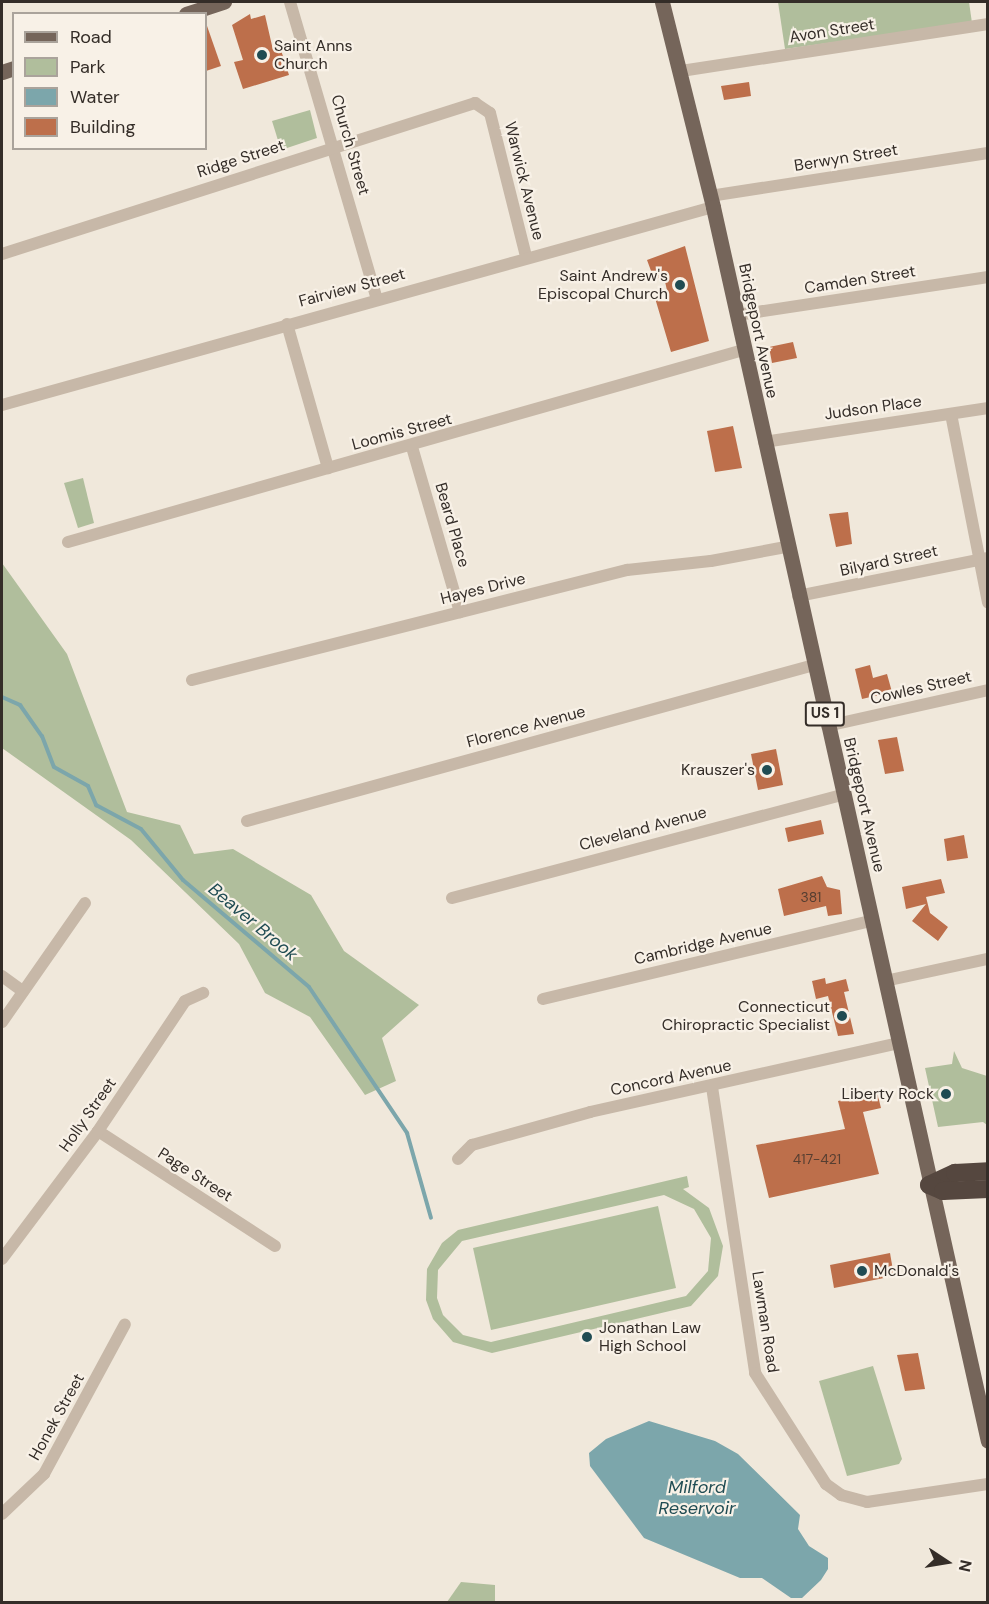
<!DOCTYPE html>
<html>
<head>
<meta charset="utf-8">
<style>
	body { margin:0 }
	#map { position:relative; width:989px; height:1604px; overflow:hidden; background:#f0e8db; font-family:"DM Sans",sans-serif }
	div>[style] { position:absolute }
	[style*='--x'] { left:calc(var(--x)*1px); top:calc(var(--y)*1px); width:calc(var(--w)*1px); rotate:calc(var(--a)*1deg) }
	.green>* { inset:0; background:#b0be9c }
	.water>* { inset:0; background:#7ca6ab }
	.stream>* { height:4px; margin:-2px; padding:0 2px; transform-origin:2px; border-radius:2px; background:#7ca6ab }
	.building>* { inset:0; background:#bd6f4b }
	.minor>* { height:12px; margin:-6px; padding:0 6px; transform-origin:6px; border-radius:6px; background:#c7b8a8 }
	.major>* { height:15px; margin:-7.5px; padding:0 7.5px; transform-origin:7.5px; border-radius:7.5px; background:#75655a }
	.highway>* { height:18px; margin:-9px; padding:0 9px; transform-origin:9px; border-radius:9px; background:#55473f }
	.dots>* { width:16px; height:16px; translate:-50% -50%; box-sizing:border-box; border:3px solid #f8f1e7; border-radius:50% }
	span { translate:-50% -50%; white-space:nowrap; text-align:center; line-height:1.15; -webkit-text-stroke:4.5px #f8f1e7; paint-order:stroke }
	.number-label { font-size:14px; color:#563e31 }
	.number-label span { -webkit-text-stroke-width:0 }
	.shield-label span { padding:2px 4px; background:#f8f1e7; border:2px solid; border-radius:4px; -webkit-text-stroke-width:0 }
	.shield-label { font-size:15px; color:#342d28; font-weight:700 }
	.street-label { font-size:16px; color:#342d28 }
	.poi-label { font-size:16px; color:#342d28 }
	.left { translate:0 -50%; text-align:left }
	.right { translate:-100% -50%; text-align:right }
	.water-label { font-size:18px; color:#204c53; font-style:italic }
	.frame { position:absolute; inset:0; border:3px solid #342d28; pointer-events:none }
	.legend { position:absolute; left:12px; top:12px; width:195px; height:138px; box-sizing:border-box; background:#f8f1e7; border:2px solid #aaa39b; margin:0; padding:8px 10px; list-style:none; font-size:18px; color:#342d28 }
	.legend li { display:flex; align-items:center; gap:12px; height:30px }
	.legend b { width:30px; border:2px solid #aaa39b }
	.north { position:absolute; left:917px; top:1532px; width:60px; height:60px; -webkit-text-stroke:4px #f8f1e7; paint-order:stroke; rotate:102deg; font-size:16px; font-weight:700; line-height:24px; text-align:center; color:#342d28 }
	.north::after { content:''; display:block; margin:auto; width:21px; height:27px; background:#342d28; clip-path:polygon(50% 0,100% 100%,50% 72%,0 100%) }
</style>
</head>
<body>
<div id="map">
	<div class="green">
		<i style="clip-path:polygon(778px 2px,969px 2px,972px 23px,785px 49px)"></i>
		<i style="clip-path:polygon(310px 110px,317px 138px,281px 150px,272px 121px)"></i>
		<i style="clip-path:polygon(83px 478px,94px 523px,78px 528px,64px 483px)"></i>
		<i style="clip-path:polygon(2px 563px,67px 654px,127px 812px,180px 825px,194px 854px,233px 849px,311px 895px,344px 951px,419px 1005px,382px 1038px,396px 1081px,365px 1095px,310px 1017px,265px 993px,239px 944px,131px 840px,2px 748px)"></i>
		<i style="clip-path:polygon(954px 1051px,962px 1068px,987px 1076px,987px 1125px,983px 1122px,938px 1127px,925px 1068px,952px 1064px)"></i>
		<i style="clip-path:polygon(evenodd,687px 1176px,689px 1187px,683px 1189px,709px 1208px,723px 1246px,718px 1276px,691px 1306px,492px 1353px,453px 1342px,433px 1319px,426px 1300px,427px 1269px,442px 1243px,458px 1230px,687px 1176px,664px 1195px,694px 1209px,711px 1238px,708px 1271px,686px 1296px,491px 1342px,463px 1335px,443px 1315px,437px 1298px,438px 1270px,462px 1241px,664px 1195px)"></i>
		<i style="clip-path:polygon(658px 1206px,676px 1288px,491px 1330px,473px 1248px)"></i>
		<i style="clip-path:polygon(873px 1366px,902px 1459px,899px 1464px,847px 1476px,819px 1381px)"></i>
		<i style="clip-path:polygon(461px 1582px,495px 1585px,495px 1602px,447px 1602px)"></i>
	</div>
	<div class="water">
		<i style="clip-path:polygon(649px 1421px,715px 1441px,738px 1454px,800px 1515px,798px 1529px,809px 1546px,828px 1558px,828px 1569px,821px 1580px,802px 1598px,791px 1598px,762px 1578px,740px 1578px,644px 1538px,590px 1466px,589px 1453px,606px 1439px)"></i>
	</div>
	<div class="stream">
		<i style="--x:2;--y:697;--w:20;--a:24"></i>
		<i style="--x:20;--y:705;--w:38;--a:55"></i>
		<i style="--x:42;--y:736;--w:33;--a:69"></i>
		<i style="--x:54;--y:767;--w:39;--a:29"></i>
		<i style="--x:88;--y:786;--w:21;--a:67"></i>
		<i style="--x:96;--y:805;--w:51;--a:28.1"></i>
		<i style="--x:141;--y:829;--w:66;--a:50.5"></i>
		<i style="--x:183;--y:880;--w:165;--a:40.3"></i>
		<i style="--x:309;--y:987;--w:176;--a:56.1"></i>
		<i style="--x:407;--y:1133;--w:88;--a:74.2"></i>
	</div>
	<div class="building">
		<i style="clip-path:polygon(250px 14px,251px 19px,265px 15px,273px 50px,280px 47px,289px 75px,243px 89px,234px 62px,243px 60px,232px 25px)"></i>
		<i style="clip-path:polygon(206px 23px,221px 66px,206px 71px)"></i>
		<i style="clip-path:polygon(749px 82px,751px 96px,724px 100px,721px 86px)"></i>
		<i style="clip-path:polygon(685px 246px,709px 341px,671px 352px,655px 298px,668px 295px,664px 277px,654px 279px,647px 260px)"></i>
		<i style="clip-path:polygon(793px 342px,797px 358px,772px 363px,769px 347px)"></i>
		<i style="clip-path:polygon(733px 426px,742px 468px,715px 472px,707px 431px)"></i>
		<i style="clip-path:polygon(848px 512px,852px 544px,836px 547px,829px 514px)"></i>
		<i style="clip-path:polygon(870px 665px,873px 678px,887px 674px,892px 692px,862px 699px,855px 669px)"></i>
		<i style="clip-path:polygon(897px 737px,904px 771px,885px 774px,878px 740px)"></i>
		<i style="clip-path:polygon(776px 749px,783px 785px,758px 790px,751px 754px)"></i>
		<i style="clip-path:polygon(821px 820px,824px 834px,788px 842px,785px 828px)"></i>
		<i style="clip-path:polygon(964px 835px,968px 858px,947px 861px,944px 839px)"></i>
		<i style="clip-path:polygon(822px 876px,827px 887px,840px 890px,842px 914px,828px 916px,826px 906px,784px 916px,778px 889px)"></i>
		<i style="clip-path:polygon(941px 879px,945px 893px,926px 897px,930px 913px,948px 927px,938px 941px,912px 921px,926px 904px,906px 909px,902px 887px)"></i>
		<i style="clip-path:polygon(825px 978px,826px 984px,846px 979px,849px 991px,844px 992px,854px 1034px,838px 1036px,828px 996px,816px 999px,812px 981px)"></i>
		<i style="clip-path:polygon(877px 1092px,881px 1108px,863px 1112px,879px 1174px,769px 1198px,756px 1145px,845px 1129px,838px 1101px)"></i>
		<i style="clip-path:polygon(890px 1253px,894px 1276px,834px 1288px,830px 1265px)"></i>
		<i style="clip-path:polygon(918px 1353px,925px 1389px,905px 1391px,897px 1355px)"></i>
	</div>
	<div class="minor">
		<i style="--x:290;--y:2;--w:309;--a:73.7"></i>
		<i style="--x:681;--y:71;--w:311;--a:-8.7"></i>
		<i style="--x:710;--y:196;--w:281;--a:-8.8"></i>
		<i style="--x:2;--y:254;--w:497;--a:-17.7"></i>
		<i style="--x:475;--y:103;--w:18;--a:34"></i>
		<i style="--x:490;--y:113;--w:147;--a:75.9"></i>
		<i style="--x:737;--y:315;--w:254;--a:-8.6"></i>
		<i style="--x:287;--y:324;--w:150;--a:74.1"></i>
		<i style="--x:2;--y:405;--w:738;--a:-15.56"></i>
		<i style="--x:951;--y:414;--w:192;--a:78.9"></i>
		<i style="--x:764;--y:442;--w:227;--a:-8.6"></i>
		<i style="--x:412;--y:447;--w:172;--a:73.8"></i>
		<i style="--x:68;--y:542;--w:702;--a:-15.88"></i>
		<i style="--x:798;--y:596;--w:194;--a:-11.3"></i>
		<i style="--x:192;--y:680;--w:449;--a:-14.2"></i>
		<i style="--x:627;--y:570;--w:84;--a:-6.1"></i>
		<i style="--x:711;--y:561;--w:76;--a:-10.6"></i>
		<i style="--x:827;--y:726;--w:165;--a:-12.6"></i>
		<i style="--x:247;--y:821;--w:588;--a:-15.38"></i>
		<i style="--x:452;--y:898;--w:404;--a:-14.8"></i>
		<i style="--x:2;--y:976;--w:26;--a:36"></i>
		<i style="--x:885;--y:981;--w:105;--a:-12.1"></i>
		<i style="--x:543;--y:999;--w:337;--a:-13.4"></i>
		<i style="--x:2;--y:1022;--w:145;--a:-55.1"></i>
		<i style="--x:712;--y:1087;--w:289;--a:81.4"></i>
		<i style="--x:755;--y:1373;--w:132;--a:57.4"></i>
		<i style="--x:826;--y:1484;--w:19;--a:36"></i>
		<i style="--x:841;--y:1495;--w:27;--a:15"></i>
		<i style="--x:867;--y:1502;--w:122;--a:-8.5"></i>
		<i style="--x:98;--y:1131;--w:211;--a:33"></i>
		<i style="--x:458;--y:1159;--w:20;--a:-45"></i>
		<i style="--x:472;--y:1145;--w:123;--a:-15.6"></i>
		<i style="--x:590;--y:1112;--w:316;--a:-12.6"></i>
		<i style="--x:2;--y:1259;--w:160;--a:-53.1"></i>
		<i style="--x:98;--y:1131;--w:156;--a:-56.2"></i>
		<i style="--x:185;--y:1001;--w:20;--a:-24"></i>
		<i style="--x:2;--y:1514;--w:58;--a:-43.6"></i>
		<i style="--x:44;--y:1474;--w:170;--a:-61.6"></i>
	</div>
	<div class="major">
		<i style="--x:662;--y:2;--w:211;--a:76"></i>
		<i style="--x:713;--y:207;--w:1264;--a:77.44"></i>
		<i style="--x:186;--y:14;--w:40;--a:-18"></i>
		<i style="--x:2;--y:72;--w:13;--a:-18"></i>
	</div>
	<div class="highway">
		<i style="--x:929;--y:1185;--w:29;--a:-25"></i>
		<i style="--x:955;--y:1173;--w:33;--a:-3"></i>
		<i style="--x:929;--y:1185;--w:15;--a:23"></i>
		<i style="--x:943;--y:1191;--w:45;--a:-2.5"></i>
	</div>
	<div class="dots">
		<i style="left:262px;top:55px;background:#204c53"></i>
		<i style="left:680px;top:285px;background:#204c53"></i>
		<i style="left:767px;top:770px;background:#204c53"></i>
		<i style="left:842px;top:1016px;background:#204c53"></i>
		<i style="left:946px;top:1094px;background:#204c53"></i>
		<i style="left:862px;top:1271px;background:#204c53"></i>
		<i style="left:587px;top:1337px;background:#204c53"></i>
	</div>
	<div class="number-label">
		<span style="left:811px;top:897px">381</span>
		<span style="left:817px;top:1159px">417-421</span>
	</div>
	<div class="shield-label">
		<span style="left:825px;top:714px">US 1</span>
	</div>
	<div class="street-label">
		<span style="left:832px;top:31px;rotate:-9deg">Avon Street</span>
		<span style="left:350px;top:145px;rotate:74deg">Church Street</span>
		<span style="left:846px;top:158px;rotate:-9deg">Berwyn Street</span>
		<span style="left:241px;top:159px;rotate:-18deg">Ridge Street</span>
		<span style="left:524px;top:181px;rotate:76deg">Warwick Avenue</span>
		<span style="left:860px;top:280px;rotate:-9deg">Camden Street</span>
		<span style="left:352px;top:288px;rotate:-15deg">Fairview Street</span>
		<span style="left:758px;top:331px;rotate:78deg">Bridgeport Avenue</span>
		<span style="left:873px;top:408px;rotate:-8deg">Judson Place</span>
		<span style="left:402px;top:432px;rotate:-15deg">Loomis Street</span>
		<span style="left:452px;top:525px;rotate:74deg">Beard Place</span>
		<span style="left:889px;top:561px;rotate:-12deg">Bilyard Street</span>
		<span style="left:483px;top:589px;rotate:-14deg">Hayes Drive</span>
		<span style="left:921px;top:688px;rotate:-13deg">Cowles Street</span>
		<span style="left:526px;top:727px;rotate:-15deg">Florence Avenue</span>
		<span style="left:864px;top:805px;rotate:77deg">Bridgeport Avenue</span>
		<span style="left:643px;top:829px;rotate:-15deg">Cleveland Avenue</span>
		<span style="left:703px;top:944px;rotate:-13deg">Cambridge Avenue</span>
		<span style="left:671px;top:1078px;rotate:-12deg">Concord Avenue</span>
		<span style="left:88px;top:1115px;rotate:-55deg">Holly Street</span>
		<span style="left:195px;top:1175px;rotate:33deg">Page Street</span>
		<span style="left:765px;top:1322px;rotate:81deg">Lawman Road</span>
		<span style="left:57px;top:1417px;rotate:-61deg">Honek Street</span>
	</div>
	<div class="poi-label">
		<span class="left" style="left:274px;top:55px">Saint Anns<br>Church</span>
		<span class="right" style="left:668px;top:285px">Saint Andrew's<br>Episcopal Church</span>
		<span class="right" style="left:755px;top:770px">Krauszer's</span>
		<span class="right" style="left:830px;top:1016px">Connecticut<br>Chiropractic Specialist</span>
		<span class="right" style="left:934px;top:1094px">Liberty Rock</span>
		<span class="left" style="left:874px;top:1271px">McDonald's</span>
		<span class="left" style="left:599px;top:1337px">Jonathan Law<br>High School</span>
	</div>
	<div class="water-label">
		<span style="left:253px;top:922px;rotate:40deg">Beaver Brook</span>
		<span style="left:697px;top:1498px">Milford<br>Reservoir</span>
	</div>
	<div class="frame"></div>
	<ul class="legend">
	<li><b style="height:8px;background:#75655a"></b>Road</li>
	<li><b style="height:16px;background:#b0be9c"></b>Park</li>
	<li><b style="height:16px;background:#7ca6ab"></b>Water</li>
	<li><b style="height:16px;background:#bd6f4b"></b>Building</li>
	</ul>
	<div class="north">N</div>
</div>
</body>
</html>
